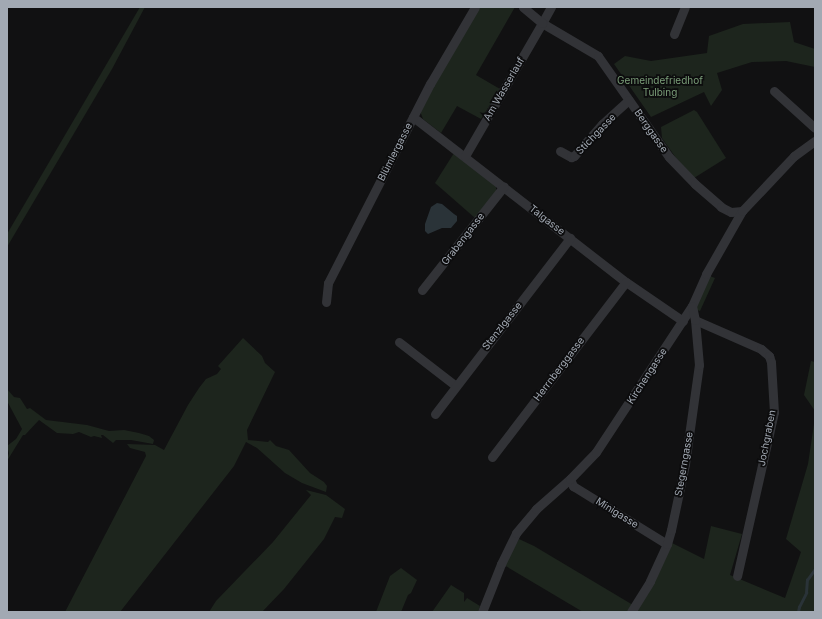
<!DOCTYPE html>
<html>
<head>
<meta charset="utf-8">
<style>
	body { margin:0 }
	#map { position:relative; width:822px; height:619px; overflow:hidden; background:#111112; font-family:Inter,sans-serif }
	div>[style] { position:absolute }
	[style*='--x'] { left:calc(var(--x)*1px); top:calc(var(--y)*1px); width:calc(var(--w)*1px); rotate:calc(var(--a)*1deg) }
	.green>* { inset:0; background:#1d251d }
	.water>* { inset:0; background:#2a3338 }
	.stream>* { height:2.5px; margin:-1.25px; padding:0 1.25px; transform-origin:1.25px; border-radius:1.25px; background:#2a3338 }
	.street>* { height:9px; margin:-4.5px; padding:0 4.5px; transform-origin:4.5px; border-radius:4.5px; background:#323337 }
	span { translate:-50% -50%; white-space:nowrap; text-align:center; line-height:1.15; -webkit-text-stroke:3.5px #0c0c0d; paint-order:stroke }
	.park-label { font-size:10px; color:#7b9e79 }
	.street-label { font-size:10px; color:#a2a9b3 }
	.frame { position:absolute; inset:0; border:8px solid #a2a9b3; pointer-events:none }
</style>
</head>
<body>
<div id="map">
	<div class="green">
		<i style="clip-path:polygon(140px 7px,145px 7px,112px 69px,7px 247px,7px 234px)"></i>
		<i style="clip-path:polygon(478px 7px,515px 7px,476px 75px,500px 89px,481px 119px,457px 106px,441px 133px,423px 119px,420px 111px,425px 99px)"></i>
		<i style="clip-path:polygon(790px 22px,794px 42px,815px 49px,815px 67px,786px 61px,752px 62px,717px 73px,722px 90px,711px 106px,704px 92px,651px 117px,614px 64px,625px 56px,651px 61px,707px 53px,709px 36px,743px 24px)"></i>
		<i style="clip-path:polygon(694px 110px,697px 112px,726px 158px,694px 178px,676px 158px,662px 138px,661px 127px)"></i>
		<i style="clip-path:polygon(454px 153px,496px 186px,496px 191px,475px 218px,435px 183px)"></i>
		<i style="clip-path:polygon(707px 275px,715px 278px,700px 311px,697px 310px,697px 300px)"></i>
		<i style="clip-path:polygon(243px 338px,262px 356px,265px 363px,275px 372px,247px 430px,248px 440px,268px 442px,270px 440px,276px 446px,289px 450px,310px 473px,324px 482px,327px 486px,326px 492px,302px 483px,285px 473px,257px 448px,246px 442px,234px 466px,120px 612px,65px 612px,146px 456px,145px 452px,130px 448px,127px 444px,155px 445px,164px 450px,188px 405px,199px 388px,206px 379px,217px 374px,221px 369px,218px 366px)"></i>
		<i style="clip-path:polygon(811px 361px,815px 362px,815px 411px,804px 395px)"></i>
		<i style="clip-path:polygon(7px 389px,14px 397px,20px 398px,27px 409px,30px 408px,46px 420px,87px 425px,109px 431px,124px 430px,139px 433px,149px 436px,154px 440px,153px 444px,131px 440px,116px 440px,113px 443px,103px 435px,101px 435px,102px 438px,94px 436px,91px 437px,79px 432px,73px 434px,57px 433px,39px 420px,25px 435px,23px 435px,7px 461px,9px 453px,7px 446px,16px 439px,22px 429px,7px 401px)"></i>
		<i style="clip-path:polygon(815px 417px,815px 612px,636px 612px,649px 592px,672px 543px,704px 559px,711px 526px,742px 534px,730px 575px,785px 598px,801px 552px,786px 539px,808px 464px)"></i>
		<i style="clip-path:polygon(306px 490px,326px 495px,345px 509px,342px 518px,335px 517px,324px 539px,284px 589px,262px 612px,209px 612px,216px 601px,273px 542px,311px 495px)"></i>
		<i style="clip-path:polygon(519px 539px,534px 546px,633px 605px,628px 612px,583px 612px,504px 565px)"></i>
		<i style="clip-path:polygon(401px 568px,417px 580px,411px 593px,408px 595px,401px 612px,376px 612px,390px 576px)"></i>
		<i style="clip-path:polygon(451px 585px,464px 593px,464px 602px,467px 598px,480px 606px,478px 612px,432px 612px)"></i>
	</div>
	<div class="water">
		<i style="clip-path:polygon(437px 203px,442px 204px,454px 214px,457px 216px,457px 221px,451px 228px,442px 228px,428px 234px,425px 231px,425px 224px,431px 207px)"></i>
	</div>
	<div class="stream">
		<i style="--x:798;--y:612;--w:5;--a:-79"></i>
		<i style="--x:799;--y:607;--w:16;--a:-63"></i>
		<i style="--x:806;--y:593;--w:13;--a:-86"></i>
		<i style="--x:807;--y:580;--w:14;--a:-54"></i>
	</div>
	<div class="street">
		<i style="--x:551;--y:7;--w:18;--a:119"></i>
		<i style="--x:542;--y:23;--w:65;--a:30.5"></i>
		<i style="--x:598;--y:56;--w:123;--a:54.9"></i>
		<i style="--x:669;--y:157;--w:37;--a:46"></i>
		<i style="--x:695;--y:184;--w:35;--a:41"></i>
		<i style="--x:721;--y:207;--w:11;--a:27"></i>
		<i style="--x:731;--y:212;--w:11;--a:-5"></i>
		<i style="--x:674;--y:34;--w:29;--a:-68"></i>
		<i style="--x:774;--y:91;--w:55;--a:42.1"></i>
		<i style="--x:413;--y:117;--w:269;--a:37.8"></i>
		<i style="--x:626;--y:282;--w:69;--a:34.4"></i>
		<i style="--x:560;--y:151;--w:13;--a:29"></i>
		<i style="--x:571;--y:157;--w:3;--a:-18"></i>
		<i style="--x:574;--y:156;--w:43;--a:-48.8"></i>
		<i style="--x:602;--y:124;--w:36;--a:-42"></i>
		<i style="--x:465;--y:156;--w:154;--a:-59.9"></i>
		<i style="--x:542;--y:23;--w:25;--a:-140"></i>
		<i style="--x:422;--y:290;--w:132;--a:-51.7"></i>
		<i style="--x:326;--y:302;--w:19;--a:-84"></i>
		<i style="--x:328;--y:283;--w:224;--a:-62.9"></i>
		<i style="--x:430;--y:84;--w:89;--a:-59.7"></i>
		<i style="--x:695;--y:320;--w:72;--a:23.7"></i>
		<i style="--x:761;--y:349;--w:11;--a:41"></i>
		<i style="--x:769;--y:356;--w:6;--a:72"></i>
		<i style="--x:771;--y:362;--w:50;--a:86.6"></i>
		<i style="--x:774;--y:412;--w:168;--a:102.7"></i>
		<i style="--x:399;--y:342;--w:72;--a:37.7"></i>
		<i style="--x:435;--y:414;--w:222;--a:-52.5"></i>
		<i style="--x:492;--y:457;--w:220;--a:-52.6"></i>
		<i style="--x:570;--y:479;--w:8;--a:67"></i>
		<i style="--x:573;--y:486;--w:110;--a:31.7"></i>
		<i style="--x:482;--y:612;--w:52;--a:-68.4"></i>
		<i style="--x:501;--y:564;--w:34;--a:-64"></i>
		<i style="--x:516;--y:533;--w:31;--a:-50"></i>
		<i style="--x:536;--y:509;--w:45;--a:-41.4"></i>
		<i style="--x:570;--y:479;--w:37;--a:-46"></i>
		<i style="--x:596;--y:452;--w:175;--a:-56.7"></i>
		<i style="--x:692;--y:306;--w:35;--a:-66"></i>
		<i style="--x:706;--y:274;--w:73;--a:-60.3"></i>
		<i style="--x:742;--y:211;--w:76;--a:-46.6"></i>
		<i style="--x:794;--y:156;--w:26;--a:-36"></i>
		<i style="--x:631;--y:612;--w:36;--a:-58"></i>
		<i style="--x:650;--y:581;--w:41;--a:-65.3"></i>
		<i style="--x:667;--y:544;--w:15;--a:-74"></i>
		<i style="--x:671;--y:530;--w:67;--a:-78"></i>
		<i style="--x:685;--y:464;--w:100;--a:-82"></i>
		<i style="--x:699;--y:365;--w:45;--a:-95.1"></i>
		<i style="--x:695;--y:320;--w:14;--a:-102"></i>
	</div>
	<div class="park-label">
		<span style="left:660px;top:86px">Gemeindefriedhof<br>Tulbing</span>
	</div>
	<div class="street-label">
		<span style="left:504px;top:89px;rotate:-60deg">Am Wasserlauf</span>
		<span style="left:651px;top:131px;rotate:55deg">Berggasse</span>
		<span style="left:596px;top:134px;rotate:-46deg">Stichgasse</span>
		<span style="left:395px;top:152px;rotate:-63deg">Blümlergasse</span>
		<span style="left:547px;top:220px;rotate:38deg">Talgasse</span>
		<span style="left:463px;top:239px;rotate:-52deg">Grabengasse</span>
		<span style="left:502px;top:326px;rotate:-52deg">Stenzlgasse</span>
		<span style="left:559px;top:369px;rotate:-53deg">Herrnberggasse</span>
		<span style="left:647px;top:376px;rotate:-57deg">Kirchengasse</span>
		<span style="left:767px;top:438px;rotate:-79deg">Jochgraben</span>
		<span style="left:684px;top:464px;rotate:-80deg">Stegerngasse</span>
		<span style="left:617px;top:513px;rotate:32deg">Minigasse</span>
	</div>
	<div class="frame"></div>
</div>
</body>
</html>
